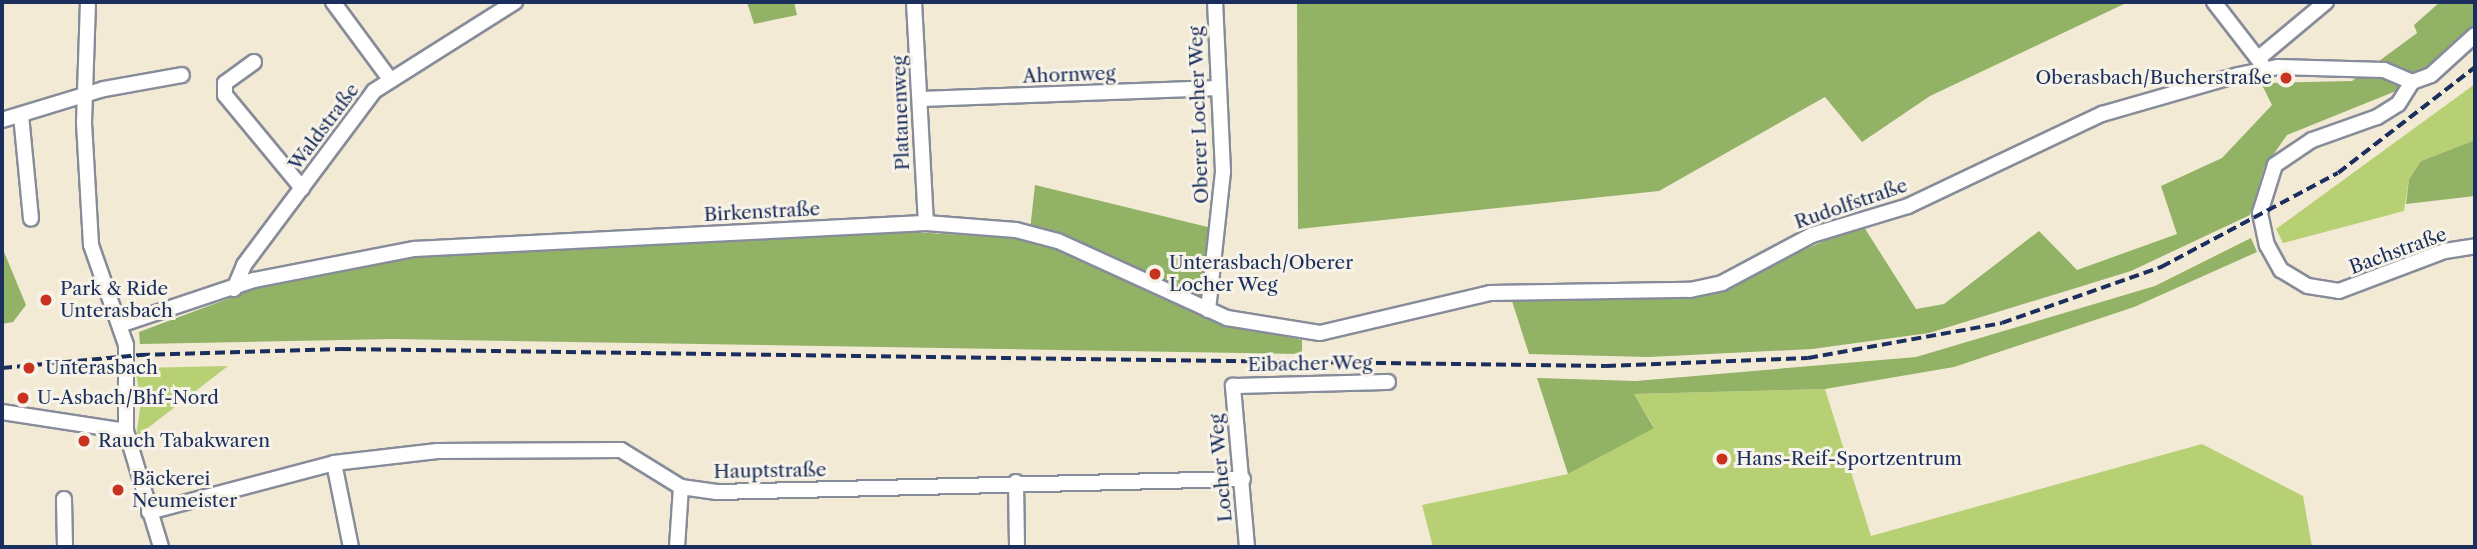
<!DOCTYPE html>
<html>
<head>
<meta charset="utf-8">
<style>
	body { margin:0 }
	#map { position:relative; width:2477px; height:549px; overflow:hidden; background:#f3ead5; font-family:"Libre Caslon Text",serif }
	div>[style] { position:absolute }
	[style*='--x'] { left:calc(var(--x)*1px); top:calc(var(--y)*1px); width:calc(var(--w)*1px); rotate:calc(var(--a)*1deg) }
	.green>* { inset:0; background:#b8d074 }
	.forest>* { inset:0; background:#92b266 }
	.roads { filter:drop-shadow(2px 0 #878c9a) drop-shadow(-2px 0 #878c9a) drop-shadow(0 2px #878c9a) drop-shadow(0 -2px #878c9a) }
	.minor>* { height:14px; margin:-7px; padding:0 7px; transform-origin:7px; border-radius:7px; background:#fff }
	.rail>* { height:3.5px; margin-top:-1.75px; transform-origin:0; background:repeating-linear-gradient(90deg,#1b2f5e 0 10px,transparent 0 15px) }
	.dots>* { width:19px; height:19px; translate:-50% -50%; box-sizing:border-box; border:4px solid #f7f3e8; border-radius:50% }
	span { translate:-50% -50%; white-space:nowrap; text-align:center; line-height:1.15; -webkit-text-stroke:6px #f7f3e8; paint-order:stroke }
	.street-label { font-size:19px; color:#1b2f5e }
	.poi-label { font-size:19px; color:#1b2f5e }
	.right { translate:-100% -50%; text-align:right }
	.left { translate:0 -50%; text-align:left }
	.frame { position:absolute; inset:0; border:4px solid #1b2f5e; pointer-events:none }
</style>
</head>
<body>
<div id="map">
	<div class="green">
		<i style="clip-path:polygon(2475px 84px,2475px 140px,2421px 161px,2409px 179px,2404px 211px,2283px 243px,2276px 229px)"></i>
		<i style="clip-path:polygon(228px 366px,136px 437px,141px 401px,135px 368px)"></i>
		<i style="clip-path:polygon(1825px 389px,1871px 536px,2202px 444px,2303px 496px,2312px 547px,1433px 547px,1422px 505px,1568px 474px,1654px 427px,1634px 394px)"></i>
	</div>
	<div class="forest">
		<i style="clip-path:polygon(747px 2px,794px 2px,797px 15px,754px 24px)"></i>
		<i style="clip-path:polygon(1297px 2px,2121px 2px,2124px 4px,1930px 96px,1862px 142px,1825px 97px,1659px 191px,1298px 229px)"></i>
		<i style="clip-path:polygon(2440px 2px,2475px 2px,2475px 27px,2396px 91px,2287px 135px,2264px 168px,2250px 215px,2131px 271px,1929px 333px,1812px 349px,1649px 357px,1529px 354px,1511px 298px,1699px 297px,1862px 224px,1916px 309px,1944px 304px,2039px 231px,2077px 270px,2177px 234px,2161px 186px,2222px 158px,2272px 105px,2261px 83px,2352px 81px,2417px 33px,2414px 25px)"></i>
		<i style="clip-path:polygon(2475px 140px,2475px 196px,2406px 204px,2409px 179px,2421px 161px)"></i>
		<i style="clip-path:polygon(1035px 185px,1216px 229px,1204px 311px,1225px 325px,1302px 340px,1302px 354px,393px 339px,140px 344px,139px 332px,278px 280px,436px 243px,878px 230px,1029px 239px)"></i>
		<i style="clip-path:polygon(2251px 238px,2257px 252px,2134px 307px,1954px 367px,1825px 389px,1634px 394px,1654px 428px,1568px 474px,1537px 378px,1636px 381px,1916px 357px,2155px 286px)"></i>
		<i style="clip-path:polygon(2px 247px,26px 305px,13px 322px,2px 324px)"></i>
	</div>
	<div class="roads">
		<div class="minor">
			<i style="--x:88;--y:2;--w:121;--a:91.9"></i>
			<i style="--x:84;--y:123;--w:122;--a:86.7"></i>
			<i style="--x:91;--y:245;--w:106;--a:70.7"></i>
			<i style="--x:126;--y:345;--w:86;--a:90"></i>
			<i style="--x:126;--y:431;--w:121;--a:73.2"></i>
			<i style="--x:333;--y:2;--w:94;--a:53.6"></i>
			<i style="--x:914;--y:2;--w:221;--a:86.9"></i>
			<i style="--x:2214;--y:2;--w:78;--a:52.3"></i>
			<i style="--x:2260;--y:57;--w:86;--a:-39.8"></i>
			<i style="--x:254;--y:62;--w:36;--a:144"></i>
			<i style="--x:225;--y:83;--w:12;--a:90"></i>
			<i style="--x:225;--y:95;--w:121;--a:50.4"></i>
			<i style="--x:2412;--y:82;--w:26;--a:122"></i>
			<i style="--x:2398;--y:104;--w:25;--a:148"></i>
			<i style="--x:2377;--y:117;--w:69;--a:160.5"></i>
			<i style="--x:2312;--y:140;--w:45;--a:146"></i>
			<i style="--x:2275;--y:165;--w:50;--a:107.4"></i>
			<i style="--x:2260;--y:213;--w:33;--a:78"></i>
			<i style="--x:2267;--y:245;--w:29;--a:61"></i>
			<i style="--x:2281;--y:270;--w:31;--a:31"></i>
			<i style="--x:2308;--y:286;--w:31;--a:9"></i>
			<i style="--x:2339;--y:291;--w:113;--a:-20.7"></i>
			<i style="--x:2445;--y:251;--w:30;--a:-9"></i>
			<i style="--x:2412;--y:82;--w:20;--a:-20"></i>
			<i style="--x:2431;--y:75;--w:59;--a:-42.3"></i>
			<i style="--x:921;--y:99;--w:298;--a:-2.1"></i>
			<i style="--x:21;--y:115;--w:104;--a:84.5"></i>
			<i style="--x:2;--y:120;--w:107;--a:-16.9"></i>
			<i style="--x:104;--y:89;--w:79;--a:-10.2"></i>
			<i style="--x:234;--y:289;--w:26;--a:-67"></i>
			<i style="--x:244;--y:265;--w:217;--a:-53.2"></i>
			<i style="--x:374;--y:91;--w:167;--a:-32.3"></i>
			<i style="--x:1208;--y:310;--w:140;--a:-83.8"></i>
			<i style="--x:1223;--y:171;--w:169;--a:-92.7"></i>
			<i style="--x:120;--y:325;--w:141;--a:-18.6"></i>
			<i style="--x:254;--y:280;--w:163;--a:-11"></i>
			<i style="--x:414;--y:249;--w:513;--a:-2.91"></i>
			<i style="--x:926;--y:223;--w:90;--a:4.4"></i>
			<i style="--x:1016;--y:230;--w:43;--a:14.7"></i>
			<i style="--x:1058;--y:241;--w:186;--a:24.5"></i>
			<i style="--x:1227;--y:318;--w:94;--a:9.2"></i>
			<i style="--x:1320;--y:333;--w:175;--a:-13.2"></i>
			<i style="--x:1490;--y:293;--w:200;--a:-0.9"></i>
			<i style="--x:1690;--y:290;--w:33;--a:-12"></i>
			<i style="--x:1722;--y:283;--w:102;--a:-28.1"></i>
			<i style="--x:1812;--y:235;--w:100;--a:-16.8"></i>
			<i style="--x:1908;--y:206;--w:215;--a:-25.4"></i>
			<i style="--x:2102;--y:114;--w:141;--a:-16"></i>
			<i style="--x:2238;--y:75;--w:41;--a:-11.3"></i>
			<i style="--x:2278;--y:67;--w:106;--a:1.6"></i>
			<i style="--x:2384;--y:70;--w:30;--a:23"></i>
			<i style="--x:2;--y:412;--w:125;--a:8.7"></i>
			<i style="--x:334;--y:463;--w:86;--a:78.6"></i>
			<i style="--x:1016;--y:482;--w:65;--a:89.1"></i>
			<i style="--x:64;--y:499;--w:48;--a:88.8"></i>
			<i style="--x:149;--y:512;--w:191;--a:-14.8"></i>
			<i style="--x:334;--y:463;--w:104;--a:-6.6"></i>
			<i style="--x:437;--y:451;--w:184;--a:-0.3"></i>
			<i style="--x:621;--y:450;--w:70;--a:31.7"></i>
			<i style="--x:681;--y:487;--w:36;--a:8"></i>
			<i style="--x:717;--y:492;--w:526;--a:-1.42"></i>
			<i style="--x:677;--y:547;--w:60;--a:-86.2"></i>
			<i style="--x:1247;--y:547;--w:162;--a:-95"></i>
			<i style="--x:1233;--y:386;--w:155;--a:-1.5"></i>
		</div>
	</div>
	<div class="rail">
		<i style="--x:2;--y:368;--w:139;--a:-5.4"></i>
		<i style="--x:140;--y:355;--w:201;--a:-1.7"></i>
		<i style="--x:341;--y:349;--w:1265;--a:0.77"></i>
		<i style="--x:1606;--y:366;--w:202;--a:-2.3"></i>
		<i style="--x:1808;--y:358;--w:197;--a:-10.2"></i>
		<i style="--x:2002;--y:323;--w:169;--a:-19.4"></i>
		<i style="--x:2161;--y:267;--w:200;--a:-28"></i>
		<i style="--x:2338;--y:173;--w:173;--a:-37.7"></i>
	</div>
	<div class="dots">
		<i style="left:2286px;top:78px;background:#c8321e"></i>
		<i style="left:1155px;top:274px;background:#c8321e"></i>
		<i style="left:46px;top:300px;background:#c8321e"></i>
		<i style="left:29px;top:368px;background:#c8321e"></i>
		<i style="left:23px;top:398px;background:#c8321e"></i>
		<i style="left:84px;top:441px;background:#c8321e"></i>
		<i style="left:1722px;top:459px;background:#c8321e"></i>
		<i style="left:118px;top:490px;background:#c8321e"></i>
	</div>
	<div class="street-label">
		<span style="left:1069px;top:75px;rotate:-2deg">Ahornweg</span>
		<span style="left:901px;top:113px;rotate:-92deg">Platanenweg</span>
		<span style="left:1199px;top:115px;rotate:-92deg">Oberer Locher Weg</span>
		<span style="left:324px;top:127px;rotate:-53deg">Waldstraße</span>
		<span style="left:1851px;top:204px;rotate:-19deg">Rudolfstraße</span>
		<span style="left:762px;top:212px;rotate:-3deg">Birkenstraße</span>
		<span style="left:2398px;top:251px;rotate:-20deg">Bachstraße</span>
		<span style="left:1310px;top:364px;rotate:-1deg">Eibacher Weg</span>
		<span style="left:1221px;top:468px;rotate:-95deg">Locher Weg</span>
		<span style="left:770px;top:471px;rotate:-1deg">Hauptstraße</span>
	</div>
	<div class="poi-label">
		<span class="right" style="left:2272px;top:78px">Oberasbach/Bucherstraße</span>
		<span class="left" style="left:1169px;top:274px">Unterasbach/Oberer<br>Locher Weg</span>
		<span class="left" style="left:60px;top:300px">Park &amp; Ride<br>Unterasbach</span>
		<span class="left" style="left:45px;top:368px">Unterasbach</span>
		<span class="left" style="left:37px;top:398px">U-Asbach/Bhf-Nord</span>
		<span class="left" style="left:98px;top:441px">Rauch Tabakwaren</span>
		<span class="left" style="left:1736px;top:459px">Hans-Reif-Sportzentrum</span>
		<span class="left" style="left:132px;top:490px">Bäckerei<br>Neumeister</span>
	</div>
	<div class="frame"></div>
</div>
</body>
</html>
